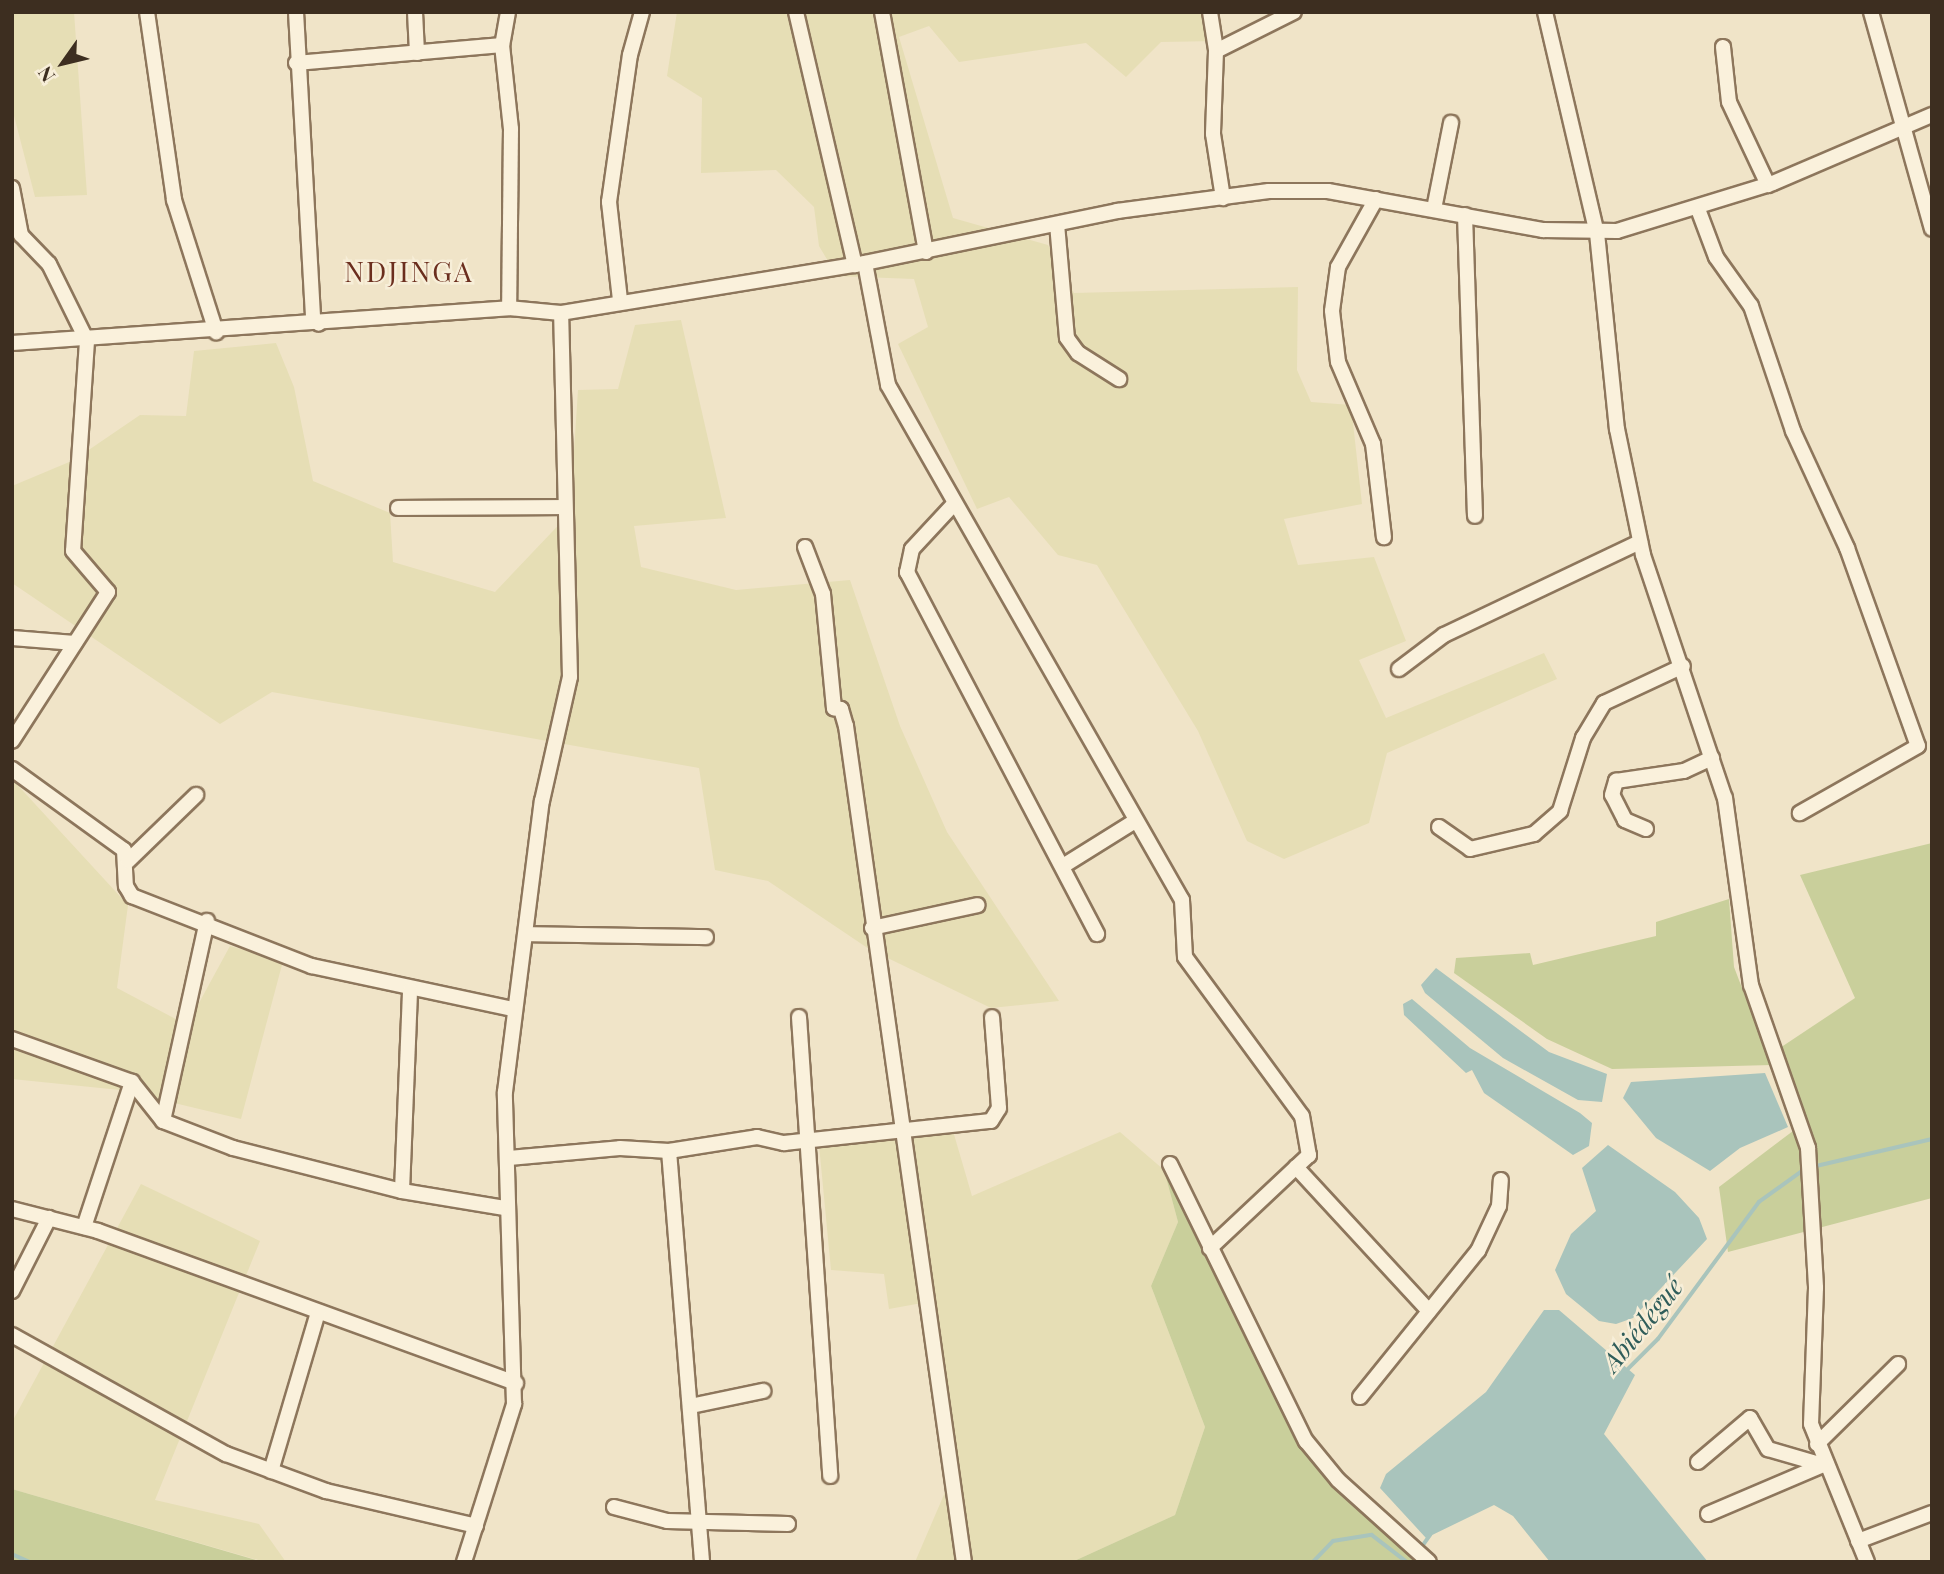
<!DOCTYPE html>
<html>
<head>
<meta charset="utf-8">
<style>
	body { margin:0 }
	#map { position:relative; width:1944px; height:1574px; overflow:hidden; background:#f0e4c8; font-family:"Playfair Display",serif }
	div>[style] { position:absolute }
	[style*='--x'] { left:calc(var(--x)*1px); top:calc(var(--y)*1px); width:calc(var(--w)*1px); rotate:calc(var(--a)*1deg) }
	.farmland>* { inset:0; background:#e6deb5 }
	.green>* { inset:0; background:#c9cf9b }
	.water>* { inset:0; background:#a9c4bc }
	.stream>* { height:3.5px; margin:-1.75px; padding:0 1.75px; transform-origin:1.75px; border-radius:1.75px; background:#a9c4bc }
	.roads { filter:drop-shadow(2px 0 #8d765c) drop-shadow(-2px 0 #8d765c) drop-shadow(0 2px #8d765c) drop-shadow(0 -2px #8d765c) }
	.minor>* { height:14px; margin:-7px; padding:0 7px; transform-origin:7px; border-radius:7px; background:#faf1dc }
	span { translate:-50% -50%; white-space:nowrap; text-align:center; line-height:1.15; -webkit-text-stroke:5px #f7eed8; paint-order:stroke }
	.water-label { font-size:26px; color:#2f5d5a; font-style:italic }
	.quarter-label { font-size:28px; color:#6b2e1e; letter-spacing:2px }
	.frame { position:absolute; inset:0; border:14px solid #3d2e20; pointer-events:none }
	.north { position:absolute; left:28px; top:28px; width:70px; height:70px; -webkit-text-stroke:5px #f7eed8; paint-order:stroke; rotate:236deg; font-size:19px; font-weight:700; line-height:28px; text-align:center; color:#3d2e20 }
	.north::after { content:''; display:block; margin:auto; width:24px; height:32px; background:#3d2e20; clip-path:polygon(50% 0,100% 100%,50% 72%,0 100%) }
</style>
</head>
<body>
<div id="map">
	<div class="farmland">
		<i style="clip-path:polygon(12px 12px,74px 12px,87px 195px,35px 197px,12px 108px)"></i>
		<i style="clip-path:polygon(677px 12px,1208px 12px,1218px 41px,1161px 42px,1126px 77px,1086px 43px,959px 62px,929px 26px,899px 37px,953px 218px,1048px 245px,1074px 293px,1298px 287px,1297px 370px,1311px 402px,1351px 405px,1362px 504px,1284px 519px,1298px 565px,1374px 557px,1406px 641px,1359px 660px,1386px 718px,1544px 653px,1557px 679px,1387px 753px,1369px 823px,1284px 859px,1247px 841px,1198px 731px,1097px 565px,1058px 555px,1009px 497px,977px 509px,898px 344px,928px 327px,914px 279px,837px 276px,819px 246px,814px 207px,776px 170px,701px 173px,702px 98px,667px 76px)"></i>
		<i style="clip-path:polygon(681px 320px,726px 518px,634px 526px,641px 567px,736px 590px,850px 580px,900px 726px,947px 832px,1059px 1001px,991px 1008px,869px 949px,768px 881px,715px 870px,699px 768px,272px 692px,220px 724px,12px 583px,12px 486px,74px 460px,140px 415px,186px 416px,194px 351px,276px 343px,294px 387px,313px 481px,390px 513px,393px 562px,495px 592px,570px 513px,578px 390px,618px 389px,635px 325px)"></i>
		<i style="clip-path:polygon(12px 779px,128px 905px,117px 988px,187px 1025px,230px 946px,283px 961px,241px 1119px,120px 1090px,12px 1079px)"></i>
		<i style="clip-path:polygon(953px 1131px,972px 1196px,1120px 1132px,1164px 1170px,1178px 1222px,1151px 1286px,1205px 1427px,1175px 1515px,1072px 1562px,915px 1562px,949px 1483px,922px 1303px,889px 1309px,884px 1274px,831px 1270px,819px 1145px)"></i>
		<i style="clip-path:polygon(141px 1184px,260px 1241px,155px 1500px,259px 1524px,286px 1562px,265px 1562px,12px 1489px,12px 1422px)"></i>
	</div>
	<div class="green">
		<i style="clip-path:polygon(1932px 843px,1932px 1198px,1728px 1252px,1719px 1187px,1793px 1131px,1772px 1065px,1612px 1069px,1547px 1039px,1454px 973px,1456px 958px,1530px 953px,1533px 965px,1656px 936px,1656px 922px,1729px 899px,1734px 967px,1768px 1056px,1855px 998px,1800px 875px)"></i>
		<i style="clip-path:polygon(1172px 1169px,1306px 1441px,1421px 1552px,1412px 1562px,1072px 1562px,1175px 1515px,1205px 1427px,1151px 1286px,1178px 1222px,1164px 1170px)"></i>
		<i style="clip-path:polygon(12px 1489px,263px 1562px,12px 1562px)"></i>
	</div>
	<div class="water">
		<i style="clip-path:polygon(1436px 968px,1549px 1052px,1607px 1074px,1602px 1102px,1578px 1100px,1503px 1058px,1425px 993px,1421px 985px)"></i>
		<i style="clip-path:polygon(1412px 999px,1470px 1048px,1580px 1113px,1592px 1123px,1589px 1146px,1573px 1155px,1484px 1093px,1472px 1070px,1466px 1073px,1404px 1015px,1403px 1004px)"></i>
		<i style="clip-path:polygon(1765px 1073px,1788px 1127px,1740px 1148px,1710px 1171px,1656px 1138px,1623px 1098px,1631px 1082px)"></i>
		<i style="clip-path:polygon(1608px 1145px,1675px 1192px,1699px 1218px,1707px 1239px,1633px 1318px,1616px 1324px,1599px 1321px,1566px 1294px,1555px 1270px,1571px 1234px,1596px 1211px,1582px 1168px)"></i>
		<i style="clip-path:polygon(1544px 1310px,1559px 1310px,1635px 1375px,1604px 1434px,1708px 1562px,1550px 1562px,1513px 1516px,1494px 1505px,1426px 1538px,1380px 1488px,1386px 1474px,1486px 1392px)"></i>
	</div>
	<div class="stream">
		<i style="--x:1812;--y:1167;--w:123;--a:-13.1"></i>
		<i style="--x:1626;--y:1371;--w:45;--a:-45"></i>
		<i style="--x:1658;--y:1339;--w:170;--a:-53.6"></i>
		<i style="--x:1759;--y:1202;--w:57;--a:-35.7"></i>
		<i style="--x:1421;--y:1548;--w:16;--a:-55"></i>
		<i style="--x:12;--y:1554;--w:20;--a:24"></i>
		<i style="--x:1313;--y:1562;--w:29;--a:-46"></i>
		<i style="--x:1333;--y:1541;--w:39;--a:-9"></i>
		<i style="--x:1372;--y:1535;--w:44;--a:37.6"></i>
	</div>
	<div class="roads">
		<div class="minor">
			<i style="--x:147;--y:12;--w:190;--a:81.8"></i>
			<i style="--x:174;--y:200;--w:139;--a:72.3"></i>
			<i style="--x:296;--y:12;--w:306;--a:86.8"></i>
			<i style="--x:313;--y:318;--w:8;--a:45"></i>
			<i style="--x:415;--y:12;--w:41;--a:87.2"></i>
			<i style="--x:508;--y:12;--w:34;--a:100"></i>
			<i style="--x:502;--y:45;--w:84;--a:83.9"></i>
			<i style="--x:511;--y:129;--w:179;--a:90.6"></i>
			<i style="--x:796;--y:12;--w:260;--a:76.9"></i>
			<i style="--x:882;--y:12;--w:244;--a:79.6"></i>
			<i style="--x:1210;--y:12;--w:39;--a:81"></i>
			<i style="--x:1216;--y:51;--w:83;--a:92.1"></i>
			<i style="--x:1213;--y:134;--w:65;--a:81.1"></i>
			<i style="--x:1545;--y:12;--w:227;--a:76.8"></i>
			<i style="--x:1597;--y:233;--w:197;--a:84.2"></i>
			<i style="--x:1617;--y:429;--w:129;--a:78.3"></i>
			<i style="--x:1643;--y:555;--w:256;--a:71.4"></i>
			<i style="--x:1725;--y:798;--w:189;--a:82.1"></i>
			<i style="--x:1751;--y:985;--w:173;--a:70.7"></i>
			<i style="--x:1808;--y:1148;--w:140;--a:86.7"></i>
			<i style="--x:1816;--y:1288;--w:136;--a:92.1"></i>
			<i style="--x:1811;--y:1424;--w:149;--a:67.9"></i>
			<i style="--x:1871;--y:12;--w:225;--a:74.3"></i>
			<i style="--x:1723;--y:47;--w:55;--a:83.8"></i>
			<i style="--x:1729;--y:102;--w:92;--a:64.8"></i>
			<i style="--x:1216;--y:51;--w:87;--a:-26.6"></i>
			<i style="--x:296;--y:63;--w:207;--a:-5"></i>
			<i style="--x:12;--y:188;--w:48;--a:79.2"></i>
			<i style="--x:21;--y:235;--w:40;--a:46"></i>
			<i style="--x:49;--y:264;--w:86;--a:63.7"></i>
			<i style="--x:87;--y:341;--w:210;--a:93.8"></i>
			<i style="--x:73;--y:551;--w:54;--a:49.5"></i>
			<i style="--x:108;--y:592;--w:177;--a:122.8"></i>
			<i style="--x:1376;--y:199;--w:78;--a:119.2"></i>
			<i style="--x:1338;--y:267;--w:44;--a:97.8"></i>
			<i style="--x:1332;--y:311;--w:51;--a:83.3"></i>
			<i style="--x:1338;--y:362;--w:89;--a:66.9"></i>
			<i style="--x:1373;--y:444;--w:94;--a:83.3"></i>
			<i style="--x:1434;--y:209;--w:88;--a:-78.8"></i>
			<i style="--x:1698;--y:209;--w:51;--a:69.4"></i>
			<i style="--x:1716;--y:257;--w:60;--a:54.5"></i>
			<i style="--x:1751;--y:306;--w:132;--a:71.4"></i>
			<i style="--x:1793;--y:431;--w:129;--a:65.2"></i>
			<i style="--x:1847;--y:548;--w:210;--a:70.3"></i>
			<i style="--x:1918;--y:746;--w:136;--a:150.4"></i>
			<i style="--x:1465;--y:215;--w:301;--a:88.1"></i>
			<i style="--x:1057;--y:224;--w:114;--a:85"></i>
			<i style="--x:1067;--y:338;--w:19;--a:54"></i>
			<i style="--x:1078;--y:353;--w:49;--a:32.4"></i>
			<i style="--x:865;--y:263;--w:124;--a:79.3"></i>
			<i style="--x:888;--y:385;--w:593;--a:60.28"></i>
			<i style="--x:1182;--y:900;--w:57;--a:87"></i>
			<i style="--x:1185;--y:957;--w:197;--a:53.7"></i>
			<i style="--x:1302;--y:1116;--w:40;--a:80"></i>
			<i style="--x:1309;--y:1155;--w:136;--a:136.8"></i>
			<i style="--x:620;--y:300;--w:99;--a:-96.4"></i>
			<i style="--x:609;--y:202;--w:148;--a:-81.9"></i>
			<i style="--x:630;--y:55;--w:45;--a:-74.4"></i>
			<i style="--x:12;--y:343;--w:498;--a:-4"></i>
			<i style="--x:509;--y:308;--w:52;--a:5.5"></i>
			<i style="--x:561;--y:313;--w:298;--a:-9.3"></i>
			<i style="--x:855;--y:265;--w:268;--a:-11.6"></i>
			<i style="--x:1117;--y:211;--w:153;--a:-7.5"></i>
			<i style="--x:1269;--y:191;--w:59;--a:0"></i>
			<i style="--x:1328;--y:191;--w:219;--a:10.3"></i>
			<i style="--x:1543;--y:230;--w:74;--a:0.8"></i>
			<i style="--x:1617;--y:231;--w:163;--a:-17.1"></i>
			<i style="--x:1773;--y:183;--w:173;--a:-23.2"></i>
			<i style="--x:952;--y:506;--w:59;--a:132.9"></i>
			<i style="--x:912;--y:549;--w:24;--a:102"></i>
			<i style="--x:907;--y:572;--w:409;--a:62.3"></i>
			<i style="--x:398;--y:508;--w:166;--a:-0.3"></i>
			<i style="--x:805;--y:547;--w:50;--a:69"></i>
			<i style="--x:823;--y:594;--w:115;--a:84.5"></i>
			<i style="--x:834;--y:708;--w:7;--a:8"></i>
			<i style="--x:841;--y:709;--w:18;--a:74"></i>
			<i style="--x:846;--y:726;--w:844;--a:81.97"></i>
			<i style="--x:12;--y:638;--w:63;--a:4.5"></i>
			<i style="--x:1399;--y:669;--w:56;--a:-37.1"></i>
			<i style="--x:1444;--y:635;--w:217;--a:-25.4"></i>
			<i style="--x:12;--y:769;--w:138;--a:35.9"></i>
			<i style="--x:124;--y:850;--w:36;--a:87"></i>
			<i style="--x:126;--y:886;--w:12;--a:59"></i>
			<i style="--x:132;--y:896;--w:193;--a:21.3"></i>
			<i style="--x:312;--y:966;--w:206;--a:12.1"></i>
			<i style="--x:1439;--y:827;--w:38;--a:35"></i>
			<i style="--x:1470;--y:849;--w:66;--a:-13.2"></i>
			<i style="--x:1534;--y:834;--w:35;--a:-41"></i>
			<i style="--x:1560;--y:811;--w:77;--a:-72.5"></i>
			<i style="--x:1583;--y:738;--w:41;--a:-59"></i>
			<i style="--x:1604;--y:703;--w:87;--a:-25.1"></i>
			<i style="--x:1646;--y:829;--w:23;--a:-157"></i>
			<i style="--x:1625;--y:820;--w:28;--a:-117"></i>
			<i style="--x:1612;--y:795;--w:15;--a:-74"></i>
			<i style="--x:1616;--y:781;--w:69;--a:-8.4"></i>
			<i style="--x:1684;--y:771;--w:31;--a:-25"></i>
			<i style="--x:128;--y:861;--w:95;--a:-44.1"></i>
			<i style="--x:1063;--y:866;--w:85;--a:-32"></i>
			<i style="--x:872;--y:928;--w:108;--a:-12.2"></i>
			<i style="--x:526;--y:934;--w:180;--a:1"></i>
			<i style="--x:799;--y:1017;--w:460;--a:86.1"></i>
			<i style="--x:12;--y:1039;--w:127;--a:19.7"></i>
			<i style="--x:132;--y:1082;--w:50;--a:51.5"></i>
			<i style="--x:163;--y:1121;--w:75;--a:21.1"></i>
			<i style="--x:233;--y:1148;--w:174;--a:14.3"></i>
			<i style="--x:402;--y:1191;--w:104;--a:9.4"></i>
			<i style="--x:163;--y:1121;--w:205;--a:-77.6"></i>
			<i style="--x:669;--y:1151;--w:89;--a:-9"></i>
			<i style="--x:757;--y:1137;--w:28;--a:13"></i>
			<i style="--x:784;--y:1143;--w:208;--a:-6.1"></i>
			<i style="--x:991;--y:1121;--w:15;--a:-58"></i>
			<i style="--x:999;--y:1108;--w:91;--a:-94.4"></i>
			<i style="--x:509;--y:1158;--w:111;--a:-5.1"></i>
			<i style="--x:620;--y:1148;--w:49;--a:3.5"></i>
			<i style="--x:669;--y:1151;--w:412;--a:85.4"></i>
			<i style="--x:1170;--y:1164;--w:309;--a:63.9"></i>
			<i style="--x:1306;--y:1441;--w:50;--a:50.6"></i>
			<i style="--x:1338;--y:1480;--w:122;--a:42"></i>
			<i style="--x:1296;--y:1167;--w:196;--a:47.3"></i>
			<i style="--x:402;--y:1191;--w:201;--a:-87.7"></i>
			<i style="--x:12;--y:1209;--w:89;--a:14.3"></i>
			<i style="--x:98;--y:1231;--w:445;--a:20"></i>
			<i style="--x:84;--y:1227;--w:153;--a:-71.7"></i>
			<i style="--x:12;--y:1291;--w:82;--a:-63.1"></i>
			<i style="--x:12;--y:1335;--w:245;--a:29.1"></i>
			<i style="--x:226;--y:1454;--w:107;--a:20.3"></i>
			<i style="--x:326;--y:1491;--w:154;--a:13.1"></i>
			<i style="--x:1360;--y:1397;--w:188;--a:-51.1"></i>
			<i style="--x:1478;--y:1251;--w:50;--a:-65"></i>
			<i style="--x:1499;--y:1206;--w:26;--a:-86"></i>
			<i style="--x:691;--y:1406;--w:74;--a:-11.8"></i>
			<i style="--x:1817;--y:1444;--w:114;--a:-44.6"></i>
			<i style="--x:1698;--y:1462;--w:68;--a:-40.2"></i>
			<i style="--x:1750;--y:1418;--w:36;--a:60"></i>
			<i style="--x:1768;--y:1449;--w:57;--a:16.2"></i>
			<i style="--x:271;--y:1471;--w:166;--a:-73.5"></i>
			<i style="--x:614;--y:1507;--w:55;--a:14.8"></i>
			<i style="--x:667;--y:1521;--w:121;--a:1.4"></i>
			<i style="--x:1708;--y:1514;--w:125;--a:-23.1"></i>
			<i style="--x:1858;--y:1541;--w:79;--a:-20.7"></i>
			<i style="--x:464;--y:1562;--w:166;--a:-72.4"></i>
			<i style="--x:514;--y:1404;--w:312;--a:-91.7"></i>
			<i style="--x:505;--y:1092;--w:293;--a:-82.8"></i>
			<i style="--x:542;--y:801;--w:127;--a:-77.3"></i>
			<i style="--x:570;--y:677;--w:364;--a:-91.4"></i>
		</div>
	</div>
	<div class="water-label">
		<span style="left:1642px;top:1324px;rotate:-51deg">Abiédégué</span>
	</div>
	<div class="quarter-label">
		<span style="left:409px;top:271px">NDJINGA</span>
	</div>
	<div class="frame"></div>
	<div class="north">N</div>
</div>
</body>
</html>
